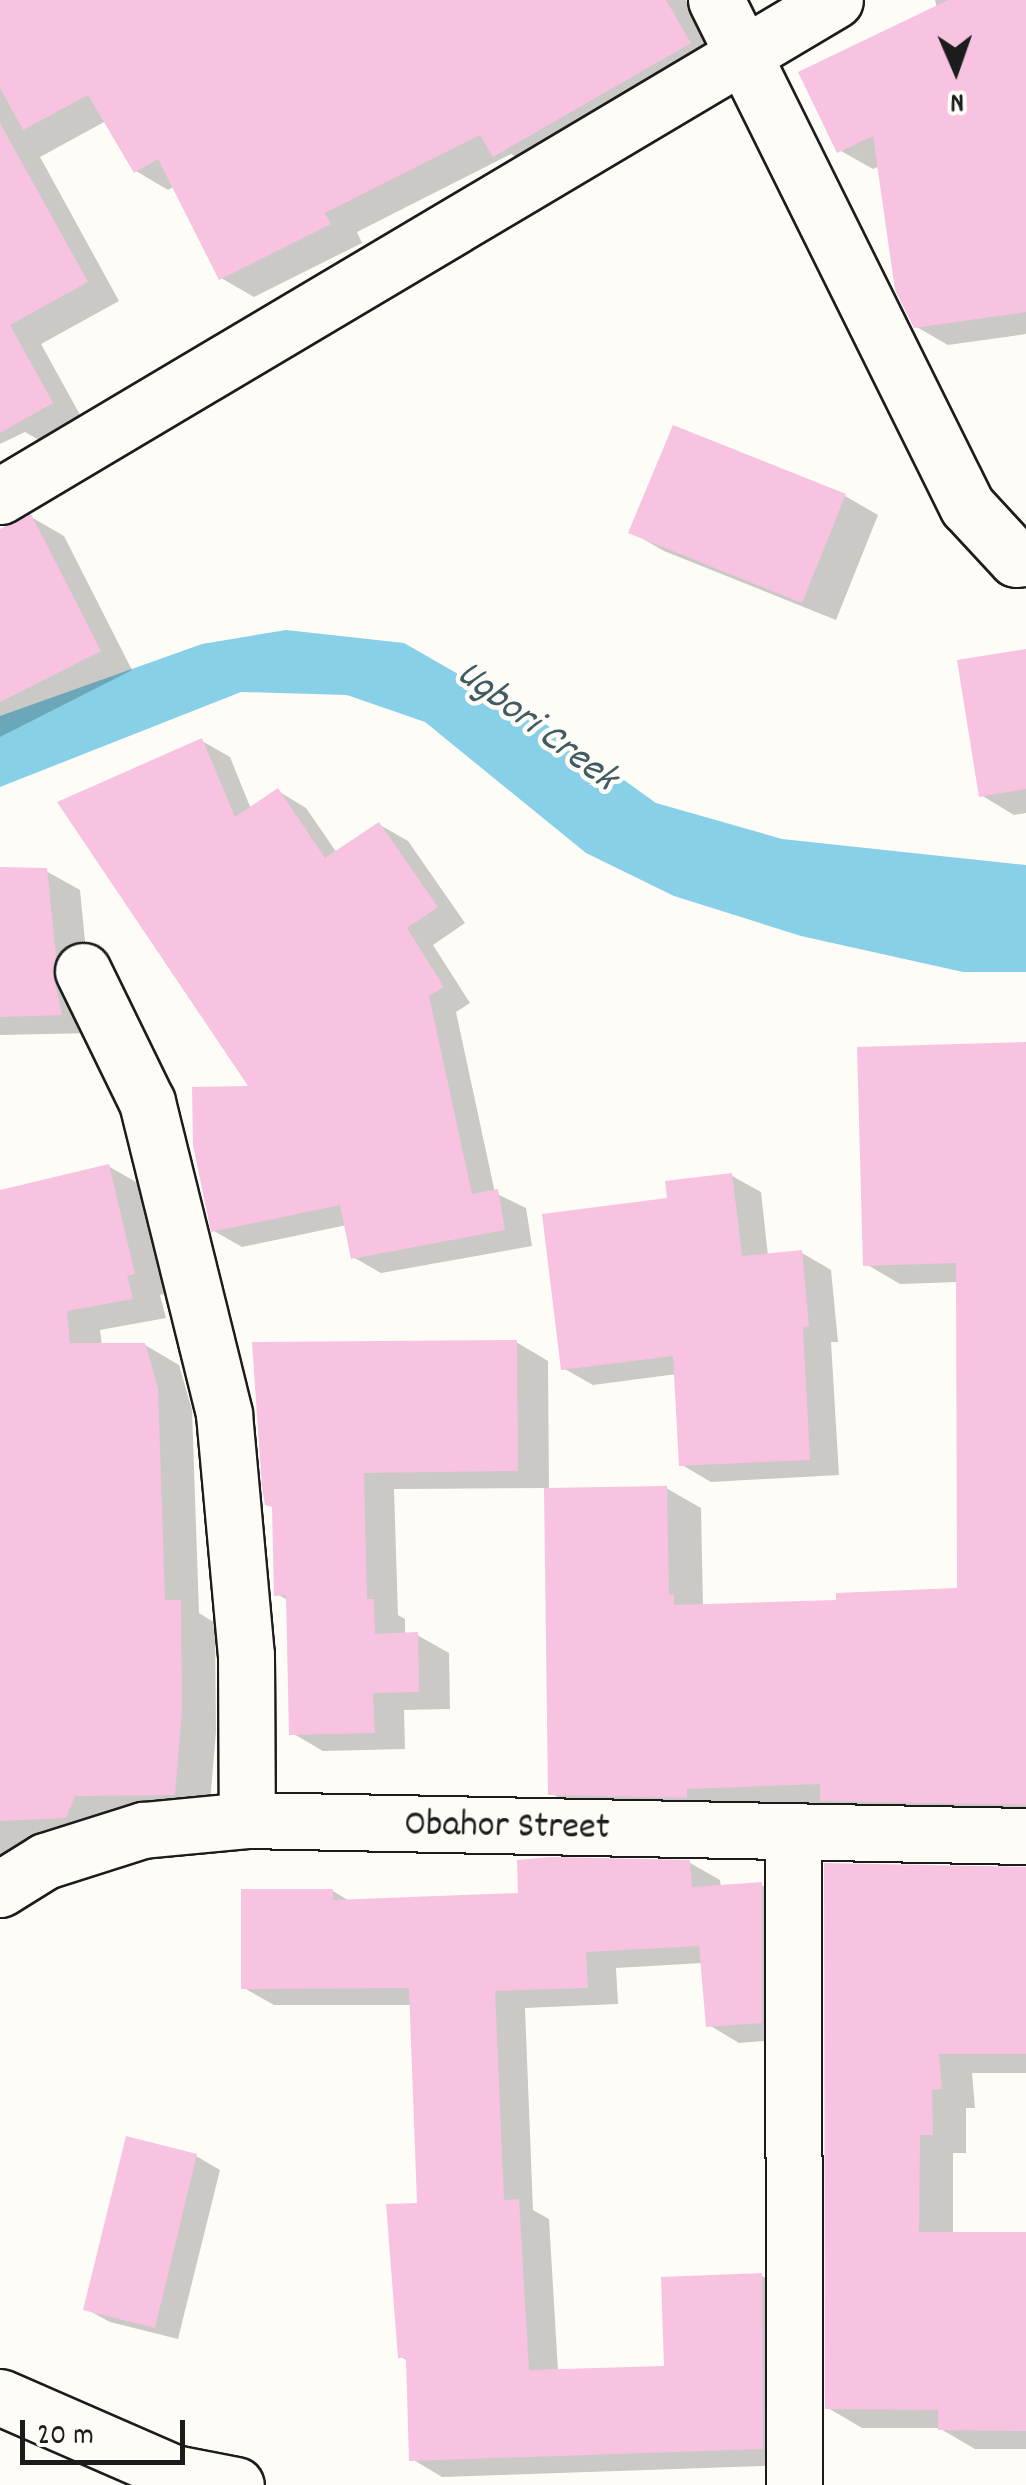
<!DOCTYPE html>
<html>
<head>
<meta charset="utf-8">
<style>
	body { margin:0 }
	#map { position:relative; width:1026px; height:2485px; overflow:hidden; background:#fdfcf7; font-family:Dekko,sans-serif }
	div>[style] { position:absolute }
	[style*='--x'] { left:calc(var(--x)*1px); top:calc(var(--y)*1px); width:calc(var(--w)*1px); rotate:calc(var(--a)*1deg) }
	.water>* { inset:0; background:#87d0e8 }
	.shadow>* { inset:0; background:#0003 }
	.building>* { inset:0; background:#f7c3e0 }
	.roads { filter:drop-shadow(2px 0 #1c1c1c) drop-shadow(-2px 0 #1c1c1c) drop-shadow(0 2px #1c1c1c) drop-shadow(0 -2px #1c1c1c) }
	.minor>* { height:55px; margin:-27.5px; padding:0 27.5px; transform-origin:27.5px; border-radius:27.5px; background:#fdfcf7 }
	span { translate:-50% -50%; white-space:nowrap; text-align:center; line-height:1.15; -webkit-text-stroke:9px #fdfcf7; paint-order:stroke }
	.street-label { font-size:38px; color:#1c1c1c }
	.water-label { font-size:40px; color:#415b63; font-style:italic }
	.north { position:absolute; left:906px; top:20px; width:100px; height:100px; -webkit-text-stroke:8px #fdfcf7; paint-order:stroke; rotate:178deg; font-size:28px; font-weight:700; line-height:40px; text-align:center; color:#1c1c1c }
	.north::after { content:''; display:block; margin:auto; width:35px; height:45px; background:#1c1c1c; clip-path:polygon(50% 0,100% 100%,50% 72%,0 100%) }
	.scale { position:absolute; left:20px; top:2420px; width:165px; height:45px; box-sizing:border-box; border:5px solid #1c1c1c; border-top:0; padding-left:12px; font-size:30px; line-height:35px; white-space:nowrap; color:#1c1c1c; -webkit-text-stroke:8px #fdfcf7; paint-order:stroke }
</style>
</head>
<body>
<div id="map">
	<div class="water">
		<i style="clip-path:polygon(286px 630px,404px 643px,547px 725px,656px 803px,782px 839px,1026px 865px,1026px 972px,963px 972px,801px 936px,674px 896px,586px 853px,425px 722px,347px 695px,241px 692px,0 787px,0 716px,202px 644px)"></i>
	</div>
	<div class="shadow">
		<i style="clip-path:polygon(0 0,686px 0,718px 54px,518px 158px,511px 154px,357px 232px,362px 243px,254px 297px,221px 278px,175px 186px,168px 190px,136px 171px,106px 121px,40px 157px,119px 301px,41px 344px,84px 422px,46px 444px,25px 432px,0 444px)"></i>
		<i style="clip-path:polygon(935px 0,1026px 0,1026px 334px,948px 345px,915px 326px,880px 166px,873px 169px,841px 151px,937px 8px)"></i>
		<i style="clip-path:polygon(675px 428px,845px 496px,878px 515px,836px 620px,664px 551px,631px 532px)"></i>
		<i style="clip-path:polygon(31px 517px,64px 536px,132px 670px,0 737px,0 532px)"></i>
		<i style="clip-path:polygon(1026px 652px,1026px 813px,1014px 815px,981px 795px)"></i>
		<i style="clip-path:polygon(202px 741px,230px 757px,251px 809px,278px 791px,306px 808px,337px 853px,380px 825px,408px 841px,465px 923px,433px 945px,470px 1003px,456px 1012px,495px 1193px,526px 1208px,532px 1246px,381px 1273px,353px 1257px,347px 1225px,242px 1247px,214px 1231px,253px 1089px)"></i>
		<i style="clip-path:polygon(0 870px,46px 871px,80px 890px,94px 1033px,0 1035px)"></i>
		<i style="clip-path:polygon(1026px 1044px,1026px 1822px,857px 1819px,830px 1803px,585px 1813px,551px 1793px,547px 1488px,394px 1489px,398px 1615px,405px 1619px,405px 1635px,417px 1635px,449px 1653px,450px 1709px,404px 1710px,405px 1749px,323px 1751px,292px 1733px,289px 1601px,277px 1594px,275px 1507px,516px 1342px,548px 1361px,549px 1491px,666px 1488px,701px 1508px,703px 1606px,839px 1603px,959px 1591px,958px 1282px,900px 1284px,866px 1264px)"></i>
		<i style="clip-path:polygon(108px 1166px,143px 1186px,168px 1293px,160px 1295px,166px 1318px,100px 1330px,102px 1346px,145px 1345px,179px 1365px,192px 1410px,199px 1613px,215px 1623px,216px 1732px,209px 1814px,0 1876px,0 1192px)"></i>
		<i style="clip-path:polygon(732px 1176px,761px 1192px,768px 1256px,802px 1253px,831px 1270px,838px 1342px,831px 1342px,839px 1475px,711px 1482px,682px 1465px,677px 1374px,593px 1385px,563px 1368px,669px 1200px)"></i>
		<i style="clip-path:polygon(690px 1863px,720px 1880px,721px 1888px,761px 1885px,792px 1902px,792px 2039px,739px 2043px,709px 2025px,703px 1963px,616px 1968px,618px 2004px,525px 2008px,533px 2210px,549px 2219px,558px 2371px,666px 2368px,762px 2276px,792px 2293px,792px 2465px,442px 2477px,412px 2459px,408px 2361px,401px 2357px,419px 2205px,412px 2005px,274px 2005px,244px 1988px,333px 1891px,351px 1902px,521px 1896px)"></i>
		<i style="clip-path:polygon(827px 1866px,1026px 1870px,1026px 2073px,972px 2073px,975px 2108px,966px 2108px,966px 2153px,953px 2153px,953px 2235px,1026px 2235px,1026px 2449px,975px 2449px,939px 2428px,862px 2428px,828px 2408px)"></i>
		<i style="clip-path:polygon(196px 2156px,220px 2170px,178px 2339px,110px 2322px,86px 2309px)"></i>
	</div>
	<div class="building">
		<i style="clip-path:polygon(0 0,666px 0,691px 43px,493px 157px,480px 135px,325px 213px,331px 224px,219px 280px,158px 159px,134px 173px,88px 95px,23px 130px,0 88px)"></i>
		<i style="clip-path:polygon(948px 0,1026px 0,1026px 312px,914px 328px,895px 290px,873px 136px,837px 153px,798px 72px)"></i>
		<i style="clip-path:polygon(0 123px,88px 282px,10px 325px,53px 403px,0 433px)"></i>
		<i style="clip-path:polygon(673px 425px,846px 494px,802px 603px,628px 533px)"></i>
		<i style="clip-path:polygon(31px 514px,101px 651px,0 702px,0 529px)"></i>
		<i style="clip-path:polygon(1026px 649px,1026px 789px,979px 797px,957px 660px)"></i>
		<i style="clip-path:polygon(202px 738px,235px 817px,278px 788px,325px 858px,379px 822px,438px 907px,407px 928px,444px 987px,429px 996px,472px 1194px,498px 1189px,505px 1230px,351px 1259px,340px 1205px,211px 1232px,193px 1145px,192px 1087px,248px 1086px,57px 802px)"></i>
		<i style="clip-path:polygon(0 867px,47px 868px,56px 956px,52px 970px,62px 1015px,0 1017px)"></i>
		<i style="clip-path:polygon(1026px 1042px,1026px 1805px,820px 1801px,820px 1784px,687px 1789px,687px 1798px,548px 1795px,544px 1488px,667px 1486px,669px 1595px,674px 1595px,674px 1605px,836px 1600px,836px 1593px,957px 1588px,956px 1263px,863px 1266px,857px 1047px)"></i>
		<i style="clip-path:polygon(109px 1164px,135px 1274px,127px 1276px,133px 1299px,67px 1311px,70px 1343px,145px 1343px,158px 1388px,165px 1600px,181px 1600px,182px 1711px,175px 1795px,75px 1796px,66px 1818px,0 1821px,0 1190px)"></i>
		<i style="clip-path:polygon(732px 1173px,742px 1256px,802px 1250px,809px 1326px,803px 1327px,810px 1460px,679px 1466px,673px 1356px,561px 1370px,542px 1214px,667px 1198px,665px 1181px)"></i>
		<i style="clip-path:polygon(517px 1340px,518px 1471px,364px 1473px,367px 1599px,374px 1599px,375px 1634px,418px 1632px,419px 1692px,373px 1693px,375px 1733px,289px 1735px,286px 1595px,274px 1596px,272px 1507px,265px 1505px,262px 1488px,252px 1342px)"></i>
		<i style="clip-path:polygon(550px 1857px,690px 1860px,692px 1887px,762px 1882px,762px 2023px,706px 2027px,699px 1946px,586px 1952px,588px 1988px,495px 1991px,504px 2200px,519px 2199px,529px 2370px,664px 2366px,661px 2277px,762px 2273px,763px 2449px,409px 2461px,406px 2358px,398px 2358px,386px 2204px,417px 2203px,409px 1988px,241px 1989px,241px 1889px,333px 1889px,333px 1900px,518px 1893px,517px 1860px)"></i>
		<i style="clip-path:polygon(824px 1863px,1026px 1867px,1026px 2054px,939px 2054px,942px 2089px,932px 2090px,933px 2135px,920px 2135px,919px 2232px,1026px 2232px,1026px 2431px,938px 2430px,938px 2410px,825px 2409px)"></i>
		<i style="clip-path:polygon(126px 2136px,197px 2154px,155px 2328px,83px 2310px)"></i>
	</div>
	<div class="roads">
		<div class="minor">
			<i style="--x:716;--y:0;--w:565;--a:63.62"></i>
			<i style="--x:967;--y:506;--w:72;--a:47.2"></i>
			<i style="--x:1016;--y:559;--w:10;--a:-6"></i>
			<i style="--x:0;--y:496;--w:971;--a:-30.71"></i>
			<i style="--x:83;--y:971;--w:146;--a:64"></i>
			<i style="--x:147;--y:1102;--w:321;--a:76.1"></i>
			<i style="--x:224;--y:1414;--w:242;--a:84.8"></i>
			<i style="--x:246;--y:1655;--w:165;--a:89.7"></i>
			<i style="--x:793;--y:1832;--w:653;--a:89.91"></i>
			<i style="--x:0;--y:1889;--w:53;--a:-31.9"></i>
			<i style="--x:45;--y:1861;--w:103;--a:-17.6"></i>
			<i style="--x:143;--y:1830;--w:104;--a:-5.5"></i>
			<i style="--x:247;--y:1820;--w:779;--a:1.18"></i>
			<i style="--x:0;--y:2397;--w:190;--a:23.6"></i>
			<i style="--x:174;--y:2473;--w:63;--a:11"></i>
		</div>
	</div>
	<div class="street-label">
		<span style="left:507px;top:1828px;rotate:1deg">Obahor Street</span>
	</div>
	<div class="water-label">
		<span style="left:535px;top:728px;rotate:37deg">Ugbori Creek</span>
	</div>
	<div class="north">N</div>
	<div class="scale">20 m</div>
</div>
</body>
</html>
